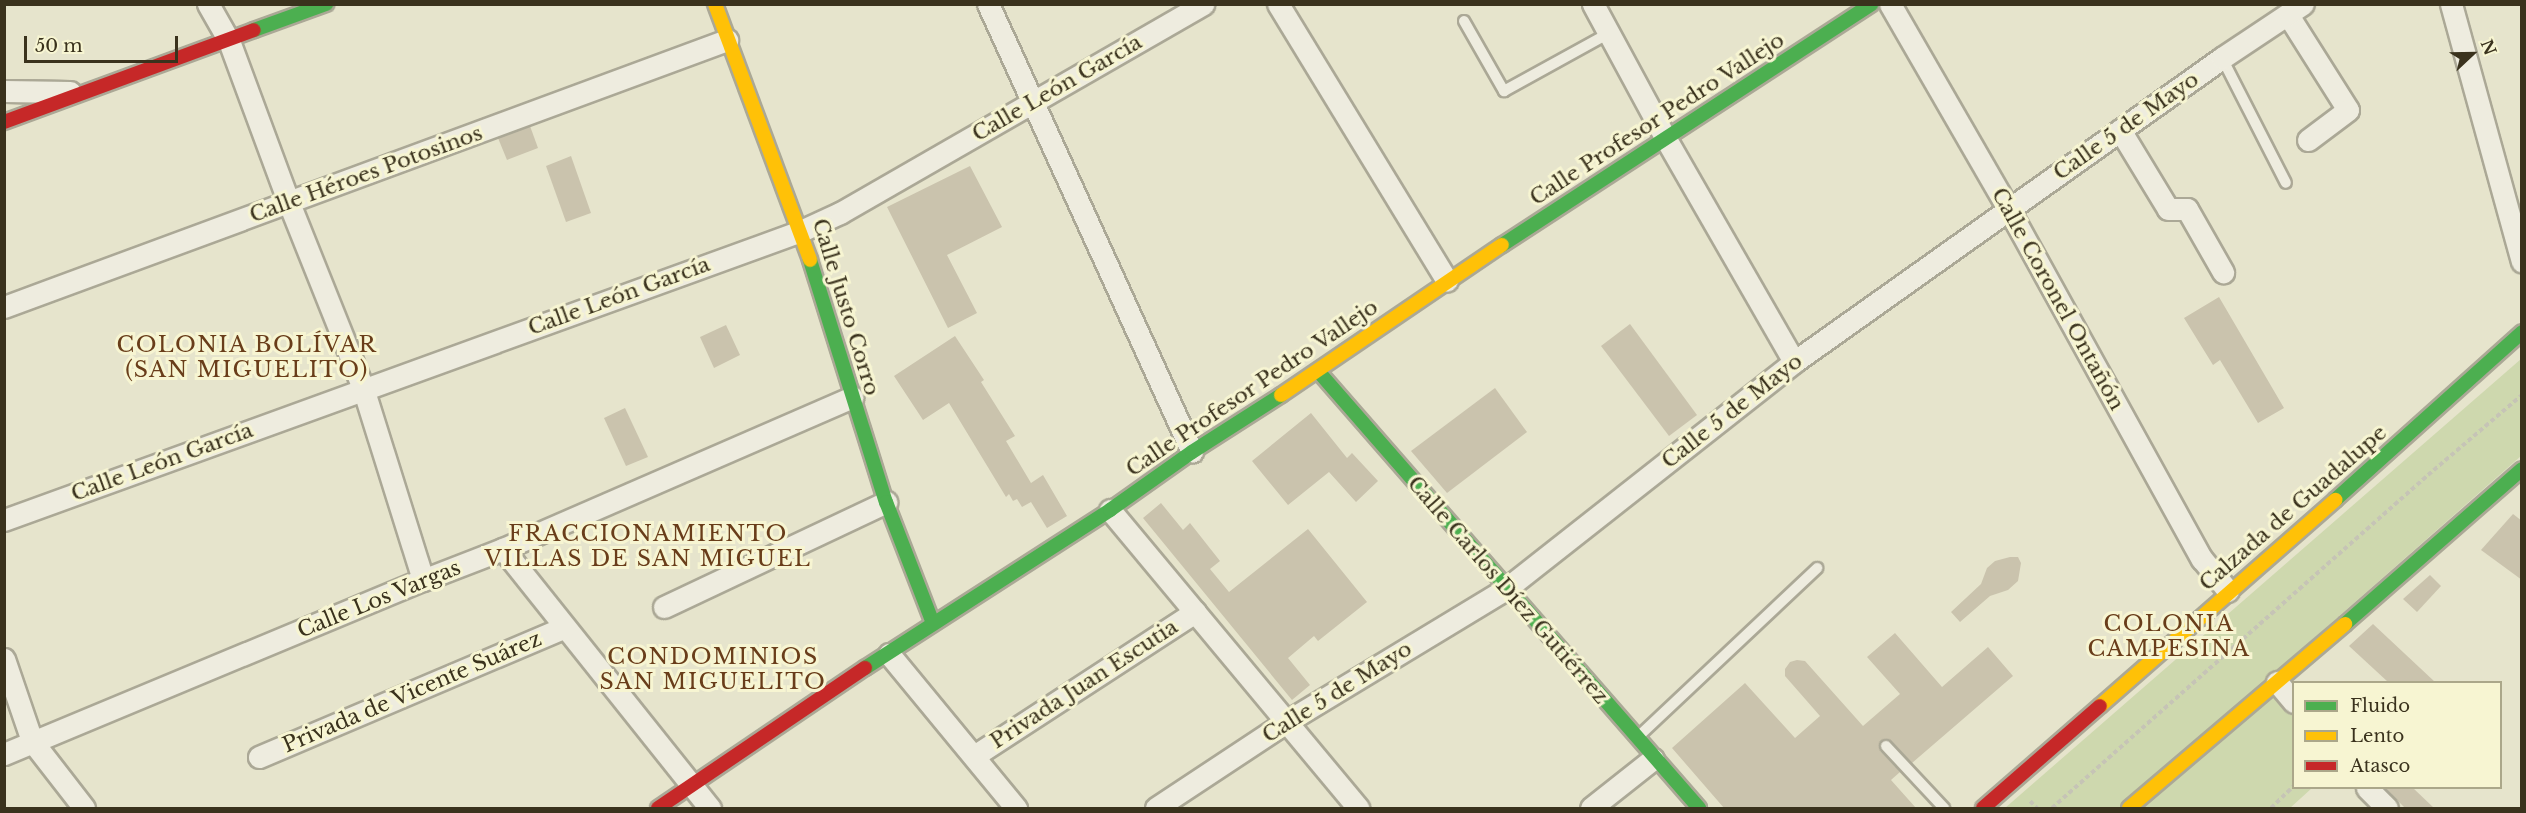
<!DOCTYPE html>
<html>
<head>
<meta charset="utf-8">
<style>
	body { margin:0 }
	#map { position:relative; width:2526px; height:813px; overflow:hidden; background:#e6e4cc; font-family:"Libre Baskerville",serif }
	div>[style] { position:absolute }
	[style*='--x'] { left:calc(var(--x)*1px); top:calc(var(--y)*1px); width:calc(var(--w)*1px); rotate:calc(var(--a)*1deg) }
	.green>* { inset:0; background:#ced8ae }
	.building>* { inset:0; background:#cac3ad }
	.path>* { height:4px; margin-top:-2px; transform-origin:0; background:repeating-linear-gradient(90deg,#c6c4b6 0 4.5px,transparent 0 7.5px) }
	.roads { filter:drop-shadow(2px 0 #aba896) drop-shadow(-2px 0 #aba896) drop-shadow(0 2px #aba896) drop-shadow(0 -2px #aba896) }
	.lane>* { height:10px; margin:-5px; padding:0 5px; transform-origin:5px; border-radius:5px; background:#eeecdf }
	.street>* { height:21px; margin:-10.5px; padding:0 10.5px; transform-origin:10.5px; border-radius:10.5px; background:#eeecdf }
	.fast>* { height:14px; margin:-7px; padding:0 7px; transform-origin:7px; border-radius:7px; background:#4caf50 }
	.slow>* { height:14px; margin:-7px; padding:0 7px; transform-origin:7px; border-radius:7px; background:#ffc107 }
	.jam>* { height:14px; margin:-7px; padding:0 7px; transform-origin:7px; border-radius:7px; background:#c62828 }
	span { translate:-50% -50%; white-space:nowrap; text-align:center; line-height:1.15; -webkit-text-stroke:6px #f7f5d2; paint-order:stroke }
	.street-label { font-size:21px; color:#3a321d }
	.neighbourhood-label { font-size:22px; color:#693d1a; letter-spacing:1.5px }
	.frame { position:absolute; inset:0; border:6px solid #3a321d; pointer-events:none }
	.legend { position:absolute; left:2292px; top:681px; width:210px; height:108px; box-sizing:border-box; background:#f7f5d2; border:2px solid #aba78a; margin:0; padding:8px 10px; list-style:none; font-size:18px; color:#3a321d }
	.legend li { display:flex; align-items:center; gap:12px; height:30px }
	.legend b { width:30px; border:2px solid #aba78a }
	.north { position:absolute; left:2442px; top:24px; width:60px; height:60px; -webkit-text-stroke:4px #f7f5d2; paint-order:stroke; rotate:68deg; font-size:16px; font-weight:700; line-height:24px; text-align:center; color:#3a321d }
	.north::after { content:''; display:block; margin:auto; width:21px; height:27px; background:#3a321d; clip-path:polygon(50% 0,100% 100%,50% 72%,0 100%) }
	.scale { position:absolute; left:24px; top:36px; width:154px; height:27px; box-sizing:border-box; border:3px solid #3a321d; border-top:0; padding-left:8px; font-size:18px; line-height:21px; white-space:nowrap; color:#3a321d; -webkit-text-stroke:4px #f7f5d2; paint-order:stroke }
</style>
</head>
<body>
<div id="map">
	<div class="green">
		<i style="clip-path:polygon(2521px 359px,2521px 456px,2121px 808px,2005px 808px)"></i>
		<i style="clip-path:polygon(2277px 682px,2293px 702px,2294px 788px,2312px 788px,2290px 808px,2129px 808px)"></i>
	</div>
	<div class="building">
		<i style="clip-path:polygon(530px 126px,538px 148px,507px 160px,498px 138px)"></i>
		<i style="clip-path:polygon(571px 156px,591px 213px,566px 222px,546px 166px)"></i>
		<i style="clip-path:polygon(970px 166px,1002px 227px,947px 255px,977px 313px,948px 328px,887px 207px)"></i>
		<i style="clip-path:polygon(2219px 297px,2284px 408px,2258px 423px,2220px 360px,2213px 365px,2184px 318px)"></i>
		<i style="clip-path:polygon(1630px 324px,1697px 415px,1669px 436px,1601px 346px)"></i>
		<i style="clip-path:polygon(726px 325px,740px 355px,714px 368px,700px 337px)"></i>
		<i style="clip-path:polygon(955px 336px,984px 380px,981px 382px,1015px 436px,1006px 441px,1031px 483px,1043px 475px,1067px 516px,1047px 528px,1031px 502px,1022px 507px,1017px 499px,1013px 501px,1009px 494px,1006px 497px,949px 403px,923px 420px,894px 376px)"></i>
		<i style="clip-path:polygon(1495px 388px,1527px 432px,1447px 493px,1411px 451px)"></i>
		<i style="clip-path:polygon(625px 408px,648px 457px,626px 466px,604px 418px)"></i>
		<i style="clip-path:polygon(1311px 413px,1347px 458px,1352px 453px,1378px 481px,1356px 502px,1329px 472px,1288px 505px,1252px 461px)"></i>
		<i style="clip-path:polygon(1161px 503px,1183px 530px,1190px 523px,1220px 561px,1210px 569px,1229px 592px,1308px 529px,1367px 602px,1318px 641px,1314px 636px,1288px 658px,1310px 685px,1292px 700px,1143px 518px)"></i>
		<i style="clip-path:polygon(2513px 514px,2522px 521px,2522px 580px,2481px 550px)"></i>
		<i style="clip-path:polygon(2010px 557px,2018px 557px,2021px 563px,2018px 581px,2008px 590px,1990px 596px,1960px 622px,1951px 612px,1981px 584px,1987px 568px,1995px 561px)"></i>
		<i style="clip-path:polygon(2430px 575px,2441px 586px,2417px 612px,2403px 599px)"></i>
		<i style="clip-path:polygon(2373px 624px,2435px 682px,2388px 682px,2349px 646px)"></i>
		<i style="clip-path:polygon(1895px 633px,1942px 687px,1988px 647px,2013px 676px,1912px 763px,1891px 741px,1885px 739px,1881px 741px,1880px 751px,1900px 772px,1891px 780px,1916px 808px,1724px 808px,1672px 748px,1745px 683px,1795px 738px,1820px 716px,1785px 676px,1785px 669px,1790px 662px,1797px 660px,1805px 661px,1863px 726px,1900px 694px,1867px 657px)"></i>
		<i style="clip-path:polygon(2385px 788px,2413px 788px,2434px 808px,2405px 808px)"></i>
	</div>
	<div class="path">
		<i style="--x:2030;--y:801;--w:10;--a:45"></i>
		<i style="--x:2052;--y:808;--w:502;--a:-41.53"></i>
		<i style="--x:2428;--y:475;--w:123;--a:-40.4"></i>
		<i style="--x:2271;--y:808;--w:32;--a:-44"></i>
	</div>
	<div class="roads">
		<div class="lane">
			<i style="--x:1464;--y:21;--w:81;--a:60.3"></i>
			<i style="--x:1504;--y:91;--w:120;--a:-28.9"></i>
			<i style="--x:2222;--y:58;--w:140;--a:62.9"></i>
			<i style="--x:1639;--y:736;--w:245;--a:-43.3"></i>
			<i style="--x:1886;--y:746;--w:85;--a:46.9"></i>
		</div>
		<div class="street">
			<i style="--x:208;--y:4;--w:43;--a:60.4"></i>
			<i style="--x:229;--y:41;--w:173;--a:69.7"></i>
			<i style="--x:289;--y:203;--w:199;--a:68.2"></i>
			<i style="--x:363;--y:388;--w:201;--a:72.6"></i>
			<i style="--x:988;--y:4;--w:492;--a:65.5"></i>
			<i style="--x:1278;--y:4;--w:324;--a:58.6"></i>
			<i style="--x:1593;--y:4;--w:153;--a:61.6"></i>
			<i style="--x:1666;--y:139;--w:257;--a:60.1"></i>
			<i style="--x:1890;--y:4;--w:238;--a:60"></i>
			<i style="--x:2009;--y:210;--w:399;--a:61.1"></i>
			<i style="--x:2202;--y:559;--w:41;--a:50.9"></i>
			<i style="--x:2451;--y:4;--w:267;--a:74.6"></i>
			<i style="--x:2288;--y:15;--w:112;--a:57.7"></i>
			<i style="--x:2348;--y:110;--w:50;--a:143.1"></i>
			<i style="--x:4;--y:91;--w:66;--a:0.9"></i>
			<i style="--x:2120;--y:130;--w:92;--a:58.7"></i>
			<i style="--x:2168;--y:209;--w:19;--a:0"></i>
			<i style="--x:2187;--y:209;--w:73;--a:60.3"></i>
			<i style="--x:4;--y:307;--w:771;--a:-20.27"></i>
			<i style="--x:1110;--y:510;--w:388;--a:50.2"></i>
			<i style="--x:4;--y:520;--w:848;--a:-19.93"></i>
			<i style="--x:801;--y:231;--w:43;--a:-24.8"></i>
			<i style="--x:840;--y:213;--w:419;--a:-29.9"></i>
			<i style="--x:503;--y:549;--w:332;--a:51.4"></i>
			<i style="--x:664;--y:607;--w:246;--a:-25.3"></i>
			<i style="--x:889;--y:654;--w:200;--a:50.5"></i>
			<i style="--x:4;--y:659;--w:87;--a:71.1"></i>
			<i style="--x:32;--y:741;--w:85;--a:52.2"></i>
			<i style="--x:2277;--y:682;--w:26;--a:50"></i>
			<i style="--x:4;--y:754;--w:454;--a:-22.6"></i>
			<i style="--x:423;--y:580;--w:86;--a:-21.2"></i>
			<i style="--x:503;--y:549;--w:381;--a:-23.5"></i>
			<i style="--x:974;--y:756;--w:264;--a:-33.1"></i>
			<i style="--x:259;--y:757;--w:332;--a:-23"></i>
			<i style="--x:2367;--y:788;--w:28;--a:45"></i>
			<i style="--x:1156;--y:808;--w:156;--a:-33.5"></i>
			<i style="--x:1286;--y:722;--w:258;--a:-31.2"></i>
			<i style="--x:1507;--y:588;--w:365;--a:-38.2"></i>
			<i style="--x:1794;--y:362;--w:525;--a:-35.39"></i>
			<i style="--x:2222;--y:58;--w:97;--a:-33.7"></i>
			<i style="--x:1591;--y:808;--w:79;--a:-38.3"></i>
		</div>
		<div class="fast">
			<i style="--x:254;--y:30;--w:77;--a:-19.9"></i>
			<i style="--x:1502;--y:245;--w:441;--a:-33.1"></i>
			<i style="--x:810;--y:260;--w:254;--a:72.6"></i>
			<i style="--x:886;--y:502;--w:130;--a:68.8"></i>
			<i style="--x:1318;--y:371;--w:580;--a:48.92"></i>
			<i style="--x:2335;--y:500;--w:251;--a:-41.9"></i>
			<i style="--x:2345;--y:624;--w:235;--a:-41.2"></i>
			<i style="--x:865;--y:668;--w:292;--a:-32.8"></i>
			<i style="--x:1110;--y:510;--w:100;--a:-35.3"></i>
			<i style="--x:1192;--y:452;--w:106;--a:-32.6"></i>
		</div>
		<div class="slow">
			<i style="--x:715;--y:4;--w:273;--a:69.6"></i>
			<i style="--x:1281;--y:395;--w:267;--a:-34.2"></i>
			<i style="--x:2100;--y:706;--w:313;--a:-41.2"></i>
			<i style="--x:2129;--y:808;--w:284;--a:-40.4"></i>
		</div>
		<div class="jam">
			<i style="--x:4;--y:122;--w:266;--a:-20.2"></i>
			<i style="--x:658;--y:808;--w:250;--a:-34.1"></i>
			<i style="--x:1983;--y:808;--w:155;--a:-41.1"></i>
		</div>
	</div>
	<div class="street-label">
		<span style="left:1057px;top:88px;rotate:-30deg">Calle León García</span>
		<span style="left:1657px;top:119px;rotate:-33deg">Calle Profesor Pedro Vallejo</span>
		<span style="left:2126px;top:126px;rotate:-35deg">Calle 5 de Mayo</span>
		<span style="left:366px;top:174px;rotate:-20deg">Calle Héroes Potosinos</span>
		<span style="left:619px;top:296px;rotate:-20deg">Calle León García</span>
		<span style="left:2058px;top:299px;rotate:61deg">Calle Coronel Ontañón</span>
		<span style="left:846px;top:307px;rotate:73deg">Calle Justo Corro</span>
		<span style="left:1252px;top:388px;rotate:-34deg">Calle Profesor Pedro Vallejo</span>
		<span style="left:1732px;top:411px;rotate:-38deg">Calle 5 de Mayo</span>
		<span style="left:162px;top:462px;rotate:-20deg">Calle León García</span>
		<span style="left:2293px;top:508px;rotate:-41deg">Calzada de Guadalupe</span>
		<span style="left:1508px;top:590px;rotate:49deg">Calle Carlos Díez Gutiérrez</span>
		<span style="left:379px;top:599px;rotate:-22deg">Calle Los Vargas</span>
		<span style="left:1084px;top:684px;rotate:-33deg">Privada Juan Escutia</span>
		<span style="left:412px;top:692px;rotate:-23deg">Privada de Vicente Suárez</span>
		<span style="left:1337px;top:692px;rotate:-32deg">Calle 5 de Mayo</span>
	</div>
	<div class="neighbourhood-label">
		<span style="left:247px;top:357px">COLONIA BOLÍVAR<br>(SAN MIGUELITO)</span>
		<span style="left:648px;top:546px">FRACCIONAMIENTO<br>VILLAS DE SAN MIGUEL</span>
		<span style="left:2169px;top:636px">COLONIA<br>CAMPESINA</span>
		<span style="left:713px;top:669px">CONDOMINIOS<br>SAN MIGUELITO</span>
	</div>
	<div class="frame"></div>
	<ul class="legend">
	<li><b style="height:8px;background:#4caf50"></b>Fluido</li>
	<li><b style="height:8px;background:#ffc107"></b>Lento</li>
	<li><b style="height:8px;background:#c62828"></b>Atasco</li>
	</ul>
	<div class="north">N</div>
	<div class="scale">50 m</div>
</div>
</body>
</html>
